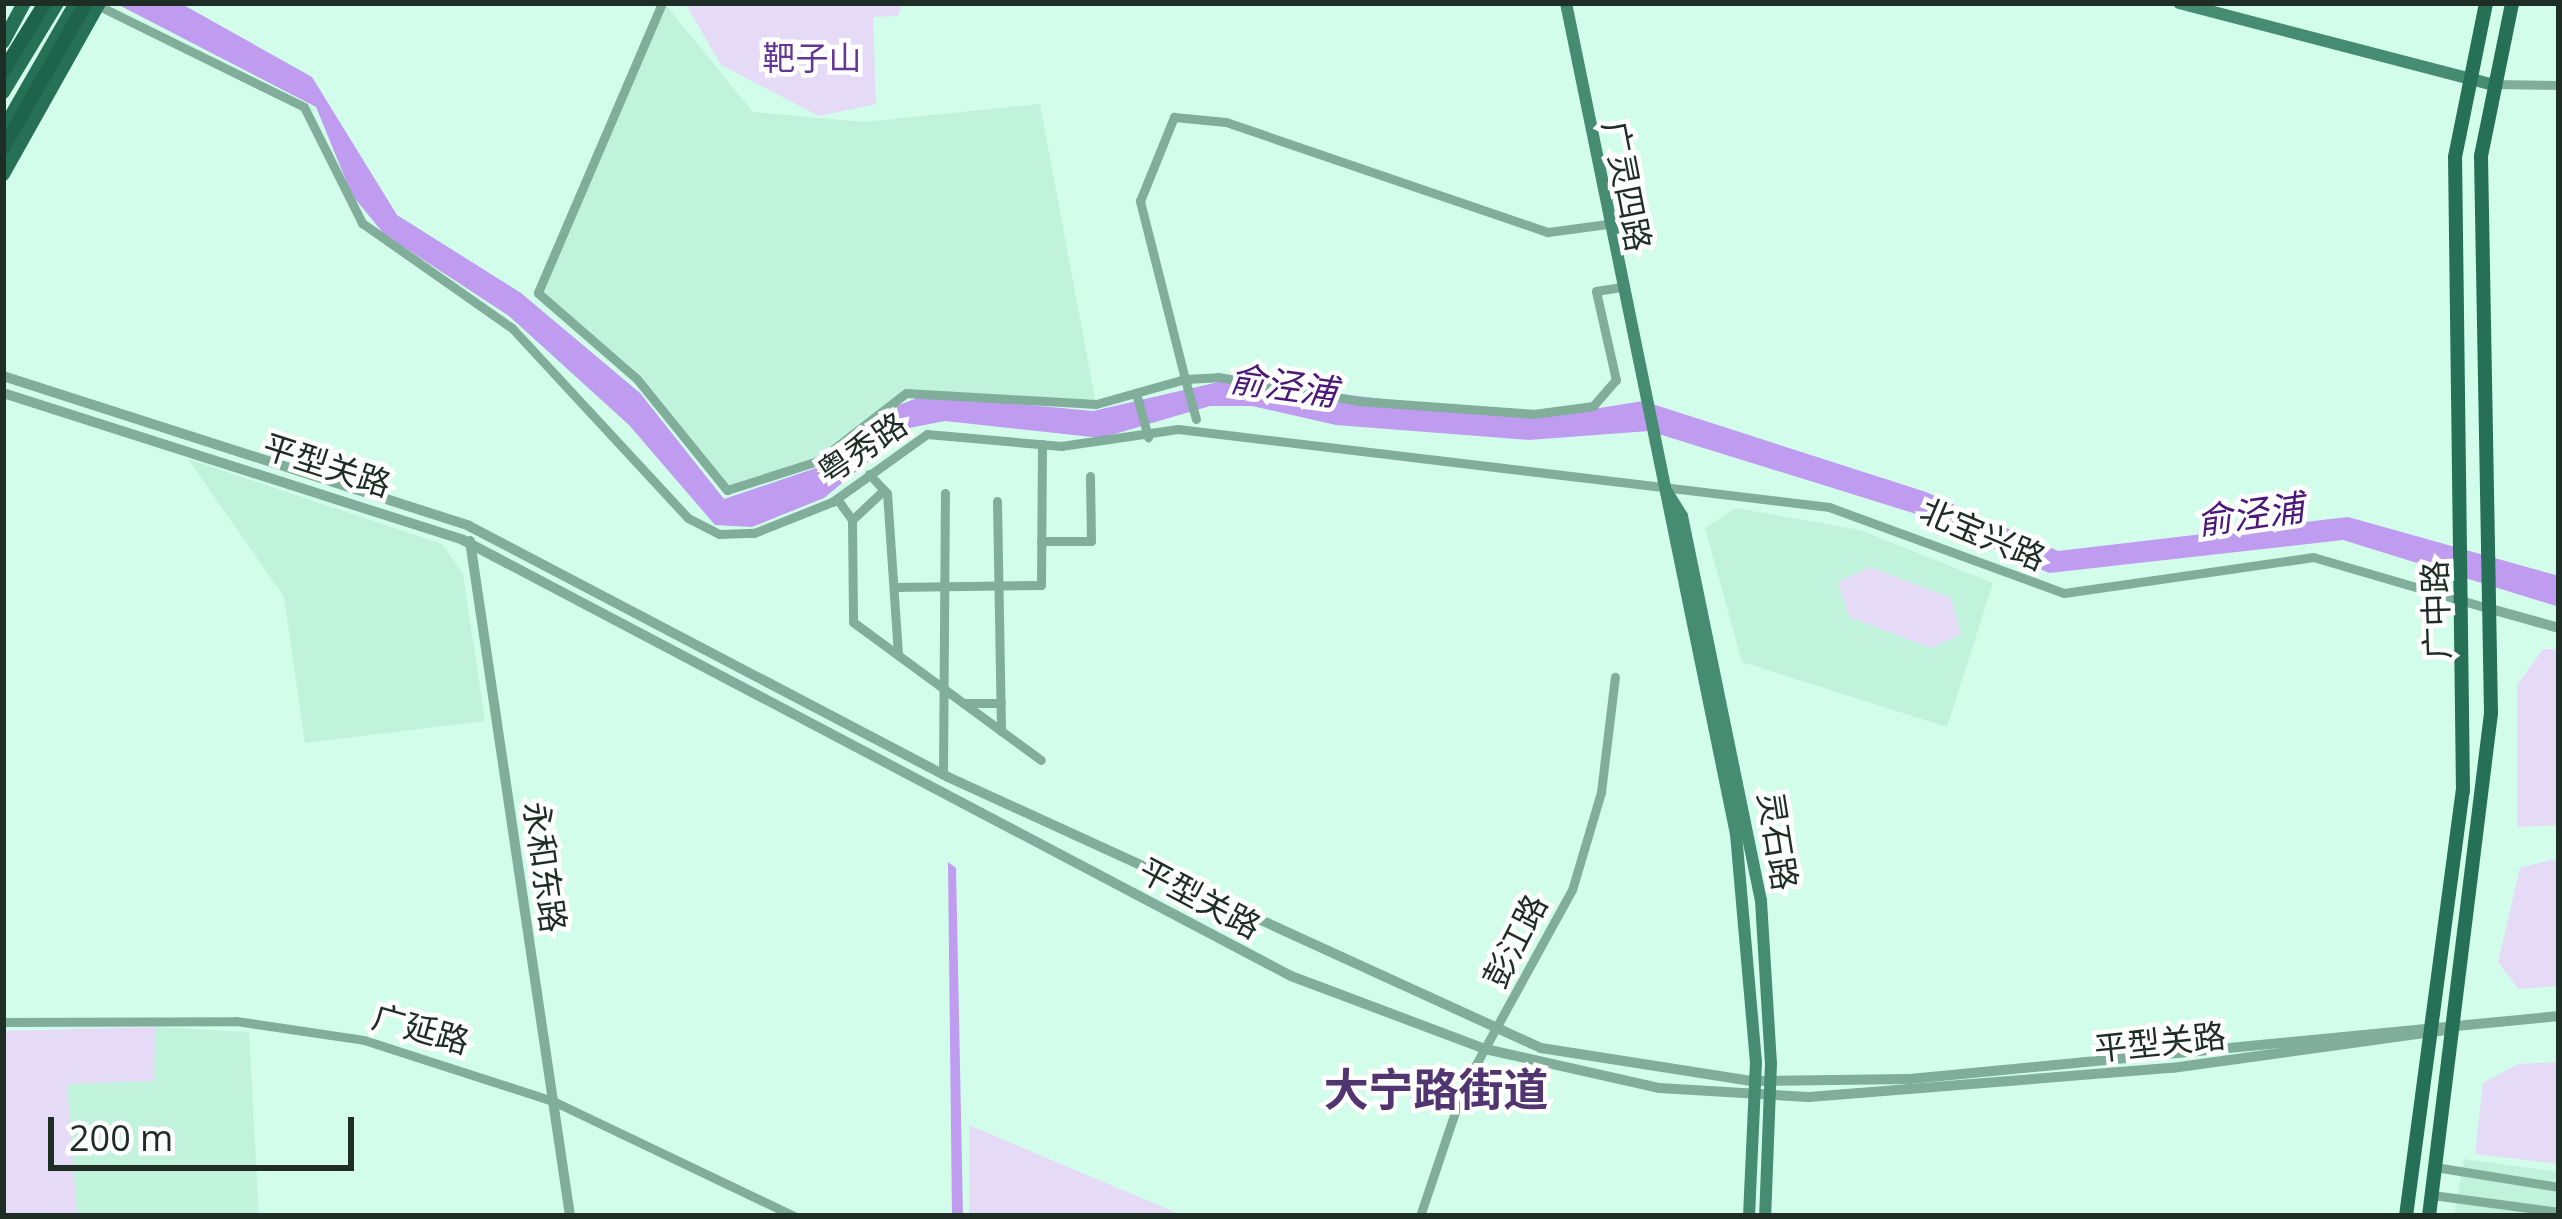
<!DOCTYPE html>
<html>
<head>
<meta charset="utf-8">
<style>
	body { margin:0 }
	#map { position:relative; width:2562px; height:1219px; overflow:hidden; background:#d3fdeb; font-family:"Open Sans","Noto Sans SC",sans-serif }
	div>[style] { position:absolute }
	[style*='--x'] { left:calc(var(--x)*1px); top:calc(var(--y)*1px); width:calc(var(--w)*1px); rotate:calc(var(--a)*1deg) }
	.built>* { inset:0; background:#c0f2dc }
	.green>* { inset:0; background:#e5dbf7 }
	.water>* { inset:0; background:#bf9cef }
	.minor>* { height:9px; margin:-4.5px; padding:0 4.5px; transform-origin:4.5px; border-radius:4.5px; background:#81ae9b }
	.tertiary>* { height:10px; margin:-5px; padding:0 5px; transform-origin:5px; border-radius:5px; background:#81ae9b }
	.secondary>* { height:12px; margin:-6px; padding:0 6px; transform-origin:6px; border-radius:6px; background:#458c72 }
	.primary>* { height:14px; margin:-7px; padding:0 7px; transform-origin:7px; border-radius:7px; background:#267057 }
	.trunk>* { height:14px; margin:-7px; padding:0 7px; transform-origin:7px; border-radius:7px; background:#1e644c }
	span { translate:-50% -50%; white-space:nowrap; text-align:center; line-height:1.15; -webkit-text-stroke:9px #fff; paint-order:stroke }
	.park-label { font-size:33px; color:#643696 }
	.street-label { font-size:33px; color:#1e2e27 }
	.water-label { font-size:36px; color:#4b1879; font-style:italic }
	.district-label { font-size:45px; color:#503570; font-weight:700 }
	.frame { position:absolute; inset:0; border:6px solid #1e2e27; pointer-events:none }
	.scale { position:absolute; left:48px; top:1117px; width:306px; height:54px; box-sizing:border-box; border:6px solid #1e2e27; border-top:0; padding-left:15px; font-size:36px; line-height:42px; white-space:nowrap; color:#1e2e27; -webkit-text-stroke:9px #fff; paint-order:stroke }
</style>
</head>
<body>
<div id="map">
	<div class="built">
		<i style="clip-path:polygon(664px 3px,753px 112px,864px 122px,1040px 104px,1096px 404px,906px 393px,818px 461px,727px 490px,637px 379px,538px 293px)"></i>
		<i style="clip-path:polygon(188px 459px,442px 544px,463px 574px,485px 721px,305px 743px,284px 597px)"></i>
		<i style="clip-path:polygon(1736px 508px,1860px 530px,1993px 583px,1947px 727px,1742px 662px,1705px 528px)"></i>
		<i style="clip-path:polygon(155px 1027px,249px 1032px,259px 1216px,77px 1216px,67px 1083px,154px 1081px)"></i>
		<i style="clip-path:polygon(2464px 1159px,2559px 1172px,2559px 1216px,2454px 1216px)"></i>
	</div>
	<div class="green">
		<i style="clip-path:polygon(685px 3px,902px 3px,898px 16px,873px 17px,876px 104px,819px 116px,721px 65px)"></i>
		<i style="clip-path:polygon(1870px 567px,1951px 598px,1961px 634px,1931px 648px,1849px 617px,1838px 582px)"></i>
		<i style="clip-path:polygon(2543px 649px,2559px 649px,2559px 825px,2517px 827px,2517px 685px)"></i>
		<i style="clip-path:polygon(2559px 858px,2559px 986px,2518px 989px,2498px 962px,2520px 868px)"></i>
		<i style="clip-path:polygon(155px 1027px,154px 1081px,67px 1084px,77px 1216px,3px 1216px,3px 1031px)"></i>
		<i style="clip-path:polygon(2559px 1062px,2559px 1164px,2475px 1154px,2483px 1083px,2518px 1064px)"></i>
		<i style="clip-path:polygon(969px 1125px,1184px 1216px,969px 1216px)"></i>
	</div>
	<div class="water">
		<i style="clip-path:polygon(115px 3px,180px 3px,312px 77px,397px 215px,521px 293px,640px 393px,724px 499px,819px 467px,878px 413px,925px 395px,1093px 411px,1227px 380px,1538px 418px,1643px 401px,1926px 492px,2058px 551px,2348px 517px,2559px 576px,2559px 607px,2343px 540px,2049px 573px,1913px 513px,1649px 431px,1529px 440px,1336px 425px,1252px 406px,1210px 406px,1101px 438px,945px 421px,909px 428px,824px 498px,752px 527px,715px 525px,629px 425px,509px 316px,384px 234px,352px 195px,316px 107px)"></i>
		<i style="clip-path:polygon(948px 862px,956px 868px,963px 1216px,952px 1216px)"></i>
	</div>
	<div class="minor">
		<i style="--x:93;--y:3;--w:235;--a:26.2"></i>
		<i style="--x:304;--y:107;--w:130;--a:63.4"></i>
		<i style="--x:362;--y:223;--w:183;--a:35"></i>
		<i style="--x:512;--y:328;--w:259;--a:47.2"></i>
		<i style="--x:688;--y:518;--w:35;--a:27"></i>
		<i style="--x:719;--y:534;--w:35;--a:-2"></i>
		<i style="--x:754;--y:533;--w:84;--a:-21.7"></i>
		<i style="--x:832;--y:502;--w:117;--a:-35.6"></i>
		<i style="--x:927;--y:434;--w:135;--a:5.1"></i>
		<i style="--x:1061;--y:446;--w:118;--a:-8.3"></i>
		<i style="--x:1178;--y:429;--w:656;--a:6.83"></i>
		<i style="--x:1829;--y:507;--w:250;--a:20.1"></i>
		<i style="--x:2064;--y:593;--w:252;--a:-8.2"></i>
		<i style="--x:2313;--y:557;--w:185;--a:16.3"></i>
		<i style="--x:662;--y:3;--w:315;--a:113.2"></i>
		<i style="--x:538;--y:293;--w:131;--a:41"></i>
		<i style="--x:637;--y:379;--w:143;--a:51"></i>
		<i style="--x:727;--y:490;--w:96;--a:-17.7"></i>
		<i style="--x:818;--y:461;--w:111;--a:-37.7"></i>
		<i style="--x:906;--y:393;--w:190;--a:3.3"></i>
		<i style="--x:1096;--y:404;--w:92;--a:-15.7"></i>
		<i style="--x:1185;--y:379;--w:184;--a:-104.2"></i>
		<i style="--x:1140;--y:201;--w:91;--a:-68"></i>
		<i style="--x:1174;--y:117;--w:52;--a:5.5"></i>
		<i style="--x:1226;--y:122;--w:340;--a:18.9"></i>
		<i style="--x:1548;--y:232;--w:60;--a:-7.7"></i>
		<i style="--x:2495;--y:84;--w:64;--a:0.9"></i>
		<i style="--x:1136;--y:393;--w:46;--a:74.7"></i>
		<i style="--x:1196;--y:419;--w:41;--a:-105.4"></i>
		<i style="--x:1185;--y:379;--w:33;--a:-3"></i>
		<i style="--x:1218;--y:377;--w:142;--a:9.7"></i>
		<i style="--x:1358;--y:401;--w:175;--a:4.2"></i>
		<i style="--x:1533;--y:414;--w:61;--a:-7.6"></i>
		<i style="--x:1593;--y:406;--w:35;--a:-49"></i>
		<i style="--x:1616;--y:380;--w:91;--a:-102.7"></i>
		<i style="--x:1596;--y:291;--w:24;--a:-9"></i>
		<i style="--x:869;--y:474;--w:26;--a:47"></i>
		<i style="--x:887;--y:493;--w:162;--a:86.1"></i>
		<i style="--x:837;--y:499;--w:26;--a:54"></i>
		<i style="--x:852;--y:520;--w:102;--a:89.4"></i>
		<i style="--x:853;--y:622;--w:233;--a:36.3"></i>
		<i style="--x:997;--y:501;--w:230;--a:89"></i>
		<i style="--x:852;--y:520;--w:44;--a:-43.2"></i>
		<i style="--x:1041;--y:541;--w:50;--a:0"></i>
		<i style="--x:1091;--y:541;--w:65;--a:-90.9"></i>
		<i style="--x:894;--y:587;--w:147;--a:-0.8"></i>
		<i style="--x:1041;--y:585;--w:141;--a:-89.6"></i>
		<i style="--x:963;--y:703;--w:38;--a:0"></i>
		<i style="--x:943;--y:774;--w:281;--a:-89.6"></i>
		<i style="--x:3;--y:1022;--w:233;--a:-0.2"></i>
		<i style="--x:236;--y:1021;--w:129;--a:8.4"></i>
		<i style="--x:364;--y:1040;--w:199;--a:17.9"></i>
		<i style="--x:553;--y:1101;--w:267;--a:25.5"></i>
		<i style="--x:2435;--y:1167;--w:126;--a:9.2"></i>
		<i style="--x:2432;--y:1195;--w:128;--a:7.6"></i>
		<i style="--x:1420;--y:1216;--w:135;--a:-71.4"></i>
		<i style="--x:1463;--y:1088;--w:226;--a:-61.2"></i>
		<i style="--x:1572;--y:890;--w:102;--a:-73.5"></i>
		<i style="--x:1601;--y:792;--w:116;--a:-83.1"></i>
	</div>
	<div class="tertiary">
		<i style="--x:3;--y:376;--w:490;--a:17.8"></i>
		<i style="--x:469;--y:526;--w:541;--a:27.65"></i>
		<i style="--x:948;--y:777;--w:652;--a:24.56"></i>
		<i style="--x:1541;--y:1048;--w:213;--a:8.9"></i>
		<i style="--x:1751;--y:1081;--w:159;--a:-0.7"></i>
		<i style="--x:1910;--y:1079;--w:652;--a:-5.54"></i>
		<i style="--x:3;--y:393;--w:483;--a:17.7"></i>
		<i style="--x:463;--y:540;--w:936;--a:27.77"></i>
		<i style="--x:1291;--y:976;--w:207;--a:20.6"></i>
		<i style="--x:1485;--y:1049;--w:179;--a:12.6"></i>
		<i style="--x:1660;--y:1088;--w:149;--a:3.5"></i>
		<i style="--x:1809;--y:1097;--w:364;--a:-4.6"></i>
		<i style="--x:2172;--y:1068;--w:284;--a:-7.9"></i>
		<i style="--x:470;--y:541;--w:682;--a:81.57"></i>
		<i style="--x:2491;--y:609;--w:71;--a:15.6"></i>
	</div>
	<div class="secondary">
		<i style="--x:1566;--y:3;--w:848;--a:78.44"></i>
		<i style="--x:1736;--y:834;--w:229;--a:85"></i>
		<i style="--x:1756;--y:1062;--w:154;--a:92.6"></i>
		<i style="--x:2179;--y:3;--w:321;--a:14.6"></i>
		<i style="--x:1667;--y:492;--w:28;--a:58"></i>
		<i style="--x:1682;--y:516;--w:393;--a:78.4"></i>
		<i style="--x:1761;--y:901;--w:162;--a:86.5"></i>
		<i style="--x:1771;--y:1063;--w:153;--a:92.2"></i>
	</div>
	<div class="primary">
		<i style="--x:3;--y:42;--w:44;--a:-61.7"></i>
		<i style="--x:3;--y:92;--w:104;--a:-58.8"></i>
		<i style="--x:3;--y:130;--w:146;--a:-60.1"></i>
		<i style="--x:3;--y:174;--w:196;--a:-60.7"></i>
		<i style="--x:2406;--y:1216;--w:429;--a:-82.4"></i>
		<i style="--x:2463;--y:791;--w:634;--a:-90.72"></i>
		<i style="--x:2455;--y:157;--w:157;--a:-78.6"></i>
		<i style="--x:2429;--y:1216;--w:507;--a:-82.97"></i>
		<i style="--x:2491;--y:713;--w:557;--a:-91.03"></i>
		<i style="--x:2481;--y:156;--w:156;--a:-78.5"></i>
	</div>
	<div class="trunk">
		<i style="--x:3;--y:71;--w:80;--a:-58.3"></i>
		<i style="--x:3;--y:148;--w:167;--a:-60.2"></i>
	</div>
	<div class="park-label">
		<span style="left:812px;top:58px">靶子山</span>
	</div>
	<div class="street-label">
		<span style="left:1627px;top:186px;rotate:79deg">广灵四路</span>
		<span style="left:862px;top:448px;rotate:-34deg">粤秀路</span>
		<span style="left:327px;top:465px;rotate:18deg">平型关路</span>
		<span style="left:1983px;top:534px;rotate:23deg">北宝兴路</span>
		<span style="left:2436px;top:610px;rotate:-92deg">广中路</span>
		<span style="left:1778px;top:841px;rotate:81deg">灵石路</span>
		<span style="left:545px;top:867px;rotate:82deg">永和东路</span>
		<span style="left:1200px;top:898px;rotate:28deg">平型关路</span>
		<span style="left:1515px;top:941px;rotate:-63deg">彭江路</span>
		<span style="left:421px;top:1029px;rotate:16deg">广延路</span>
		<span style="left:2160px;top:1042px;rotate:-6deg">平型关路</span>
	</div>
	<div class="water-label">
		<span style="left:1283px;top:385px;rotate:8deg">俞泾浦</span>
		<span style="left:2250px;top:514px;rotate:-8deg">俞泾浦</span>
	</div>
	<div class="district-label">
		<span style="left:1436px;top:1089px">大宁路街道</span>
	</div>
	<div class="frame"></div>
	<div class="scale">200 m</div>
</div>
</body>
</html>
